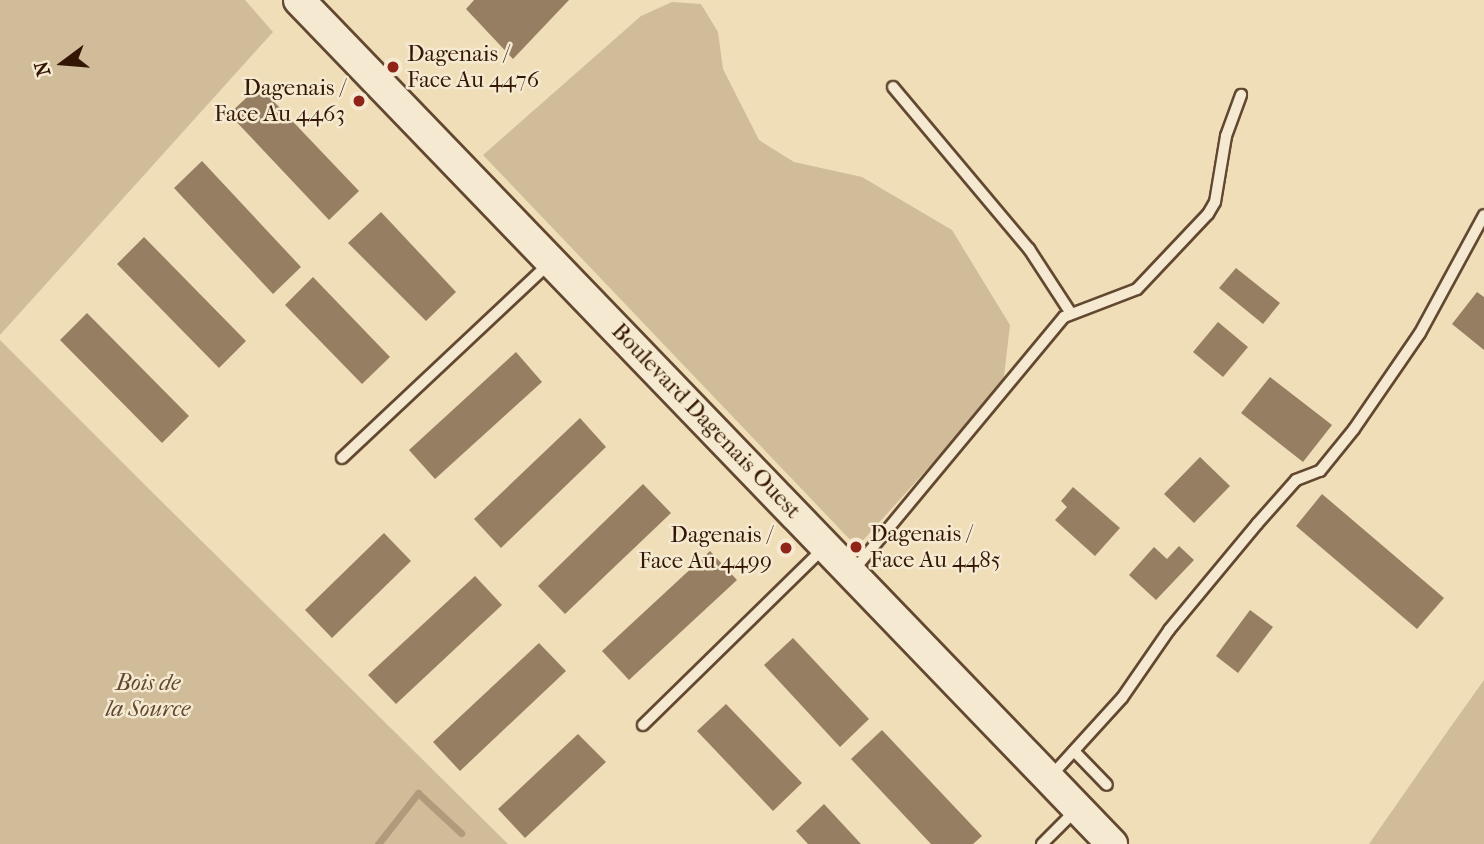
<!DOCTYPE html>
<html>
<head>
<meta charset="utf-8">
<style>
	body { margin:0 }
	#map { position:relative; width:1484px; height:844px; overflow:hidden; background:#f0deb8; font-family:"IM FELL French Canon",serif }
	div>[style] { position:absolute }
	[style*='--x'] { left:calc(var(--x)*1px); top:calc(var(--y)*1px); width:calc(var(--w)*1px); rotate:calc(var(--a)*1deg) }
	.green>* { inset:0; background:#d0bc99 }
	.stream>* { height:7px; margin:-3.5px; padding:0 3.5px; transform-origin:3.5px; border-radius:3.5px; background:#b09a7b }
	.building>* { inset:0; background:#967e62 }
	.roads { filter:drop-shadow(2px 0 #634831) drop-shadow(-2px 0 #634831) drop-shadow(0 2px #634831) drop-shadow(0 -2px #634831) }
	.lane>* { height:10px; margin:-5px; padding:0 5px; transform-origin:5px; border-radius:5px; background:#f5ead1 }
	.secondary>* { height:30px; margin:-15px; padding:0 15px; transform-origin:15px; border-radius:15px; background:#f5ead1 }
	.dots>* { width:19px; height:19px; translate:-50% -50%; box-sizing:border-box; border:4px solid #f5ead1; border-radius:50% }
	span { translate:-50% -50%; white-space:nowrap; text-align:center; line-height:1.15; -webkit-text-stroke:5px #f5ead1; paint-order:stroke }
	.poi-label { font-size:23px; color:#341604 }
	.left { translate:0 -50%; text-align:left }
	.right { translate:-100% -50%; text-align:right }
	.street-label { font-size:23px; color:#341604 }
	.park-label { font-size:23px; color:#634831; font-style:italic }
	.north { position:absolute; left:28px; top:28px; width:70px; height:70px; -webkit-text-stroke:5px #f5ead1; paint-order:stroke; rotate:254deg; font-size:19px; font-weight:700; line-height:28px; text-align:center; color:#341604 }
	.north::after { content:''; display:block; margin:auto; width:24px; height:32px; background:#341604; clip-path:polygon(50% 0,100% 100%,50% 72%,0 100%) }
</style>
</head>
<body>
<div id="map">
	<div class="green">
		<i style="clip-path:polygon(0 0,245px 0,273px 32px,0 335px)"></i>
		<i style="clip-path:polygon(672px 2px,701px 4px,718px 32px,723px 69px,759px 140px,794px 162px,862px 177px,952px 230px,1010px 325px,1003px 385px,857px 547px,483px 155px,641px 16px)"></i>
		<i style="clip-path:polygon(0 340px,150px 490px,508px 844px,0 844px)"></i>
		<i style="clip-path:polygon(1484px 680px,1484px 844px,1369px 844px,1447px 732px)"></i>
	</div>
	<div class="stream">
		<i style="--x:378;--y:844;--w:65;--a:-51.9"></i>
		<i style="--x:418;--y:793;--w:59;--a:42.9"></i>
	</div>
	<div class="building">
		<i style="clip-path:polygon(474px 0,569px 0,513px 59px,466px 9px)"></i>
		<i style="clip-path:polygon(259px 86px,359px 191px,329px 220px,229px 114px)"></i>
		<i style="clip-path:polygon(202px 161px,301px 267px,273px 294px,174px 188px)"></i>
		<i style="clip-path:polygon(381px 212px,456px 292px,426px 321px,348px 243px)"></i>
		<i style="clip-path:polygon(144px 237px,246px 341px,219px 368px,117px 264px)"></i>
		<i style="clip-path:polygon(1236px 268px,1280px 303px,1263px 324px,1219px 288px)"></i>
		<i style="clip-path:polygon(313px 277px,390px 357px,362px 384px,285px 305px)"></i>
		<i style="clip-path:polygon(1477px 292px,1484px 297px,1484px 350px,1452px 324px)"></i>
		<i style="clip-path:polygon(87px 313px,189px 416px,162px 443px,60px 340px)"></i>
		<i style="clip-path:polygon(1218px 322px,1248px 347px,1223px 377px,1193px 352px)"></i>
		<i style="clip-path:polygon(516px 352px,542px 382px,435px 479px,409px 450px)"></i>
		<i style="clip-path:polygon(1270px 377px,1332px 425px,1303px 462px,1241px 413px)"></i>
		<i style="clip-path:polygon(580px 418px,606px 447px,501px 548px,474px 519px)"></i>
		<i style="clip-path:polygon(1200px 457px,1230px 486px,1194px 523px,1164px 494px)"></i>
		<i style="clip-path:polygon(643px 484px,671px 513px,565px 614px,538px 586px)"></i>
		<i style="clip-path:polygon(1073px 487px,1120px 528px,1095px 556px,1055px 520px,1067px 507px,1061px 501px)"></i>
		<i style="clip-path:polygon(1322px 494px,1444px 598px,1417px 629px,1296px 526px)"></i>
		<i style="clip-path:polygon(384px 533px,411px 561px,332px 638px,305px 610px)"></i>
		<i style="clip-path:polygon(1179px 546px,1194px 560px,1156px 600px,1129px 575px,1154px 547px,1167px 559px)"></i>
		<i style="clip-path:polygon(710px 551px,737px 580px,629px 680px,602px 651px)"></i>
		<i style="clip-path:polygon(475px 576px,502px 605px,396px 704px,368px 675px)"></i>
		<i style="clip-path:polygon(1250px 610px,1273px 627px,1238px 673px,1216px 656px)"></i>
		<i style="clip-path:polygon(793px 638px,869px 719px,840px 747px,764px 665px)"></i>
		<i style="clip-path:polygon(539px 643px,566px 671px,460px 771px,433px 742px)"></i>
		<i style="clip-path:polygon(726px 704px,802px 783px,773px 811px,697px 731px)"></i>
		<i style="clip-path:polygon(882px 730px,982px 836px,973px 844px,931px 844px,851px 759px)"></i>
		<i style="clip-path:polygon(578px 734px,606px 762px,525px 838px,498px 809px)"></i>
		<i style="clip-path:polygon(824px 804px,861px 844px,808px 844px,796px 831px)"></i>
	</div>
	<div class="roads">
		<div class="lane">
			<i style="--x:893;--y:87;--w:212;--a:50"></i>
			<i style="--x:1029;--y:249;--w:75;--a:56.9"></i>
			<i style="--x:342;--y:458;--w:285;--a:-43.2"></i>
			<i style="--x:853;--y:571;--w:330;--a:-50.3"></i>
			<i style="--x:1064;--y:317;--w:78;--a:-21"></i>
			<i style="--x:1137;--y:289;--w:103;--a:-46.6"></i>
			<i style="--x:1208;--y:214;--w:14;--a:-60"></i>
			<i style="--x:1215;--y:202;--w:67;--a:-80.5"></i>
			<i style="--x:1226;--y:136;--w:44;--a:-69.9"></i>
			<i style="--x:643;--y:725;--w:253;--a:-44.4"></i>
			<i style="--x:1074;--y:751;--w:47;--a:45.9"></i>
			<i style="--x:1050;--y:777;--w:107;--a:-47.7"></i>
			<i style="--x:1122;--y:698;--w:83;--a:-55.3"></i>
			<i style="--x:1169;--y:630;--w:138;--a:-50.3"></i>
			<i style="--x:1257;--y:524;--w:59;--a:-48.4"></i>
			<i style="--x:1296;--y:480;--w:26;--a:-21"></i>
			<i style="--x:1320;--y:471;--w:54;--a:-51"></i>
			<i style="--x:1354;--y:429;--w:116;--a:-55.5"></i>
			<i style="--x:1420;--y:333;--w:134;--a:-61.5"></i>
			<i style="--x:1042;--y:844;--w:49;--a:-45"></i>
		</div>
		<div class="secondary">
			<i style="--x:299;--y:0;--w:1172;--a:46.07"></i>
		</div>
	</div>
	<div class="dots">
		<i style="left:393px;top:67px;background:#8f2418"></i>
		<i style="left:359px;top:101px;background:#8f2418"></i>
		<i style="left:856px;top:547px;background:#8f2418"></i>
		<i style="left:786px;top:548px;background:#8f2418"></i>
	</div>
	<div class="poi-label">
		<span class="left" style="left:407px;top:67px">Dagenais /<br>Face Au 4476</span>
		<span class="right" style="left:345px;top:101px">Dagenais /<br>Face Au 4463</span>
		<span class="left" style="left:870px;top:547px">Dagenais /<br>Face Au 4485</span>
		<span class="right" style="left:772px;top:548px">Dagenais /<br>Face Au 4499</span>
	</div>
	<div class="street-label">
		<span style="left:706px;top:421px;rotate:46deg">Boulevard Dagenais Ouest</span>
	</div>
	<div class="park-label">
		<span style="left:148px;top:696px">Bois de<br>la Source</span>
	</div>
	<div class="north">N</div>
</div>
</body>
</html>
